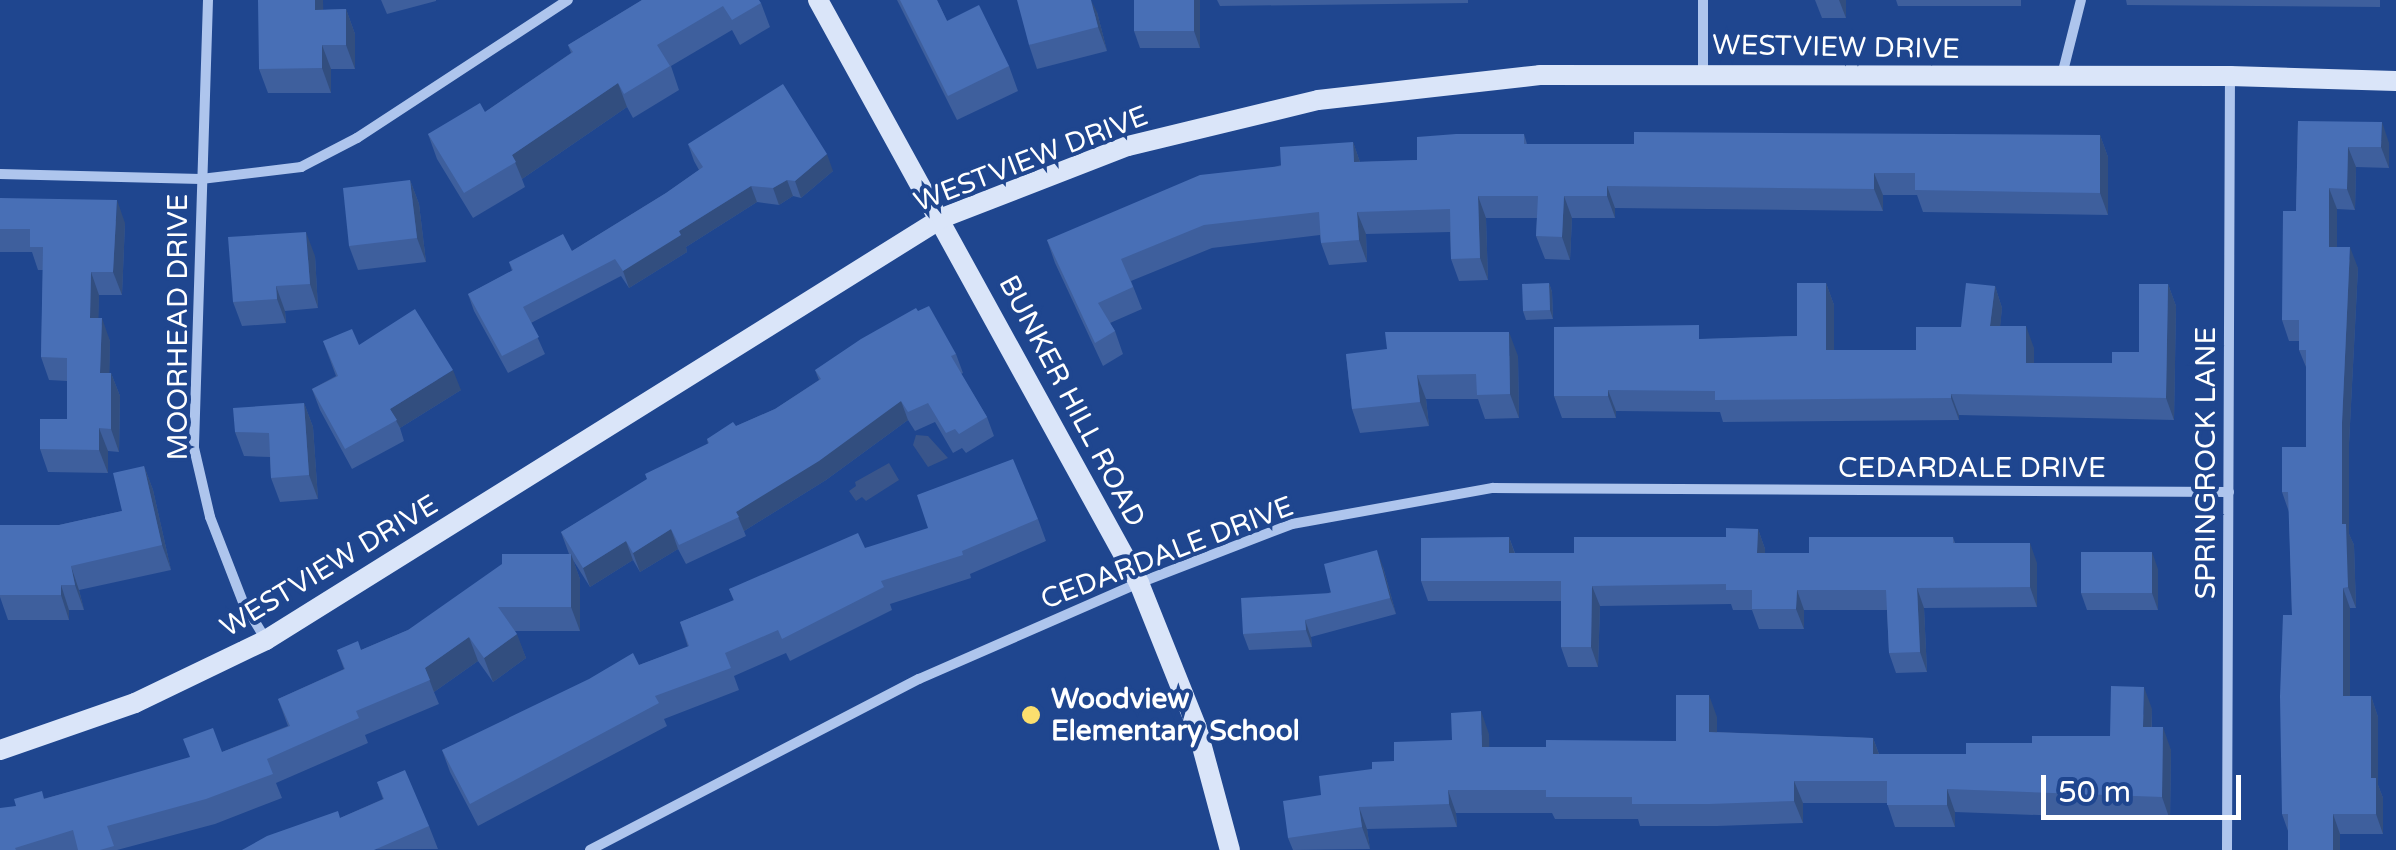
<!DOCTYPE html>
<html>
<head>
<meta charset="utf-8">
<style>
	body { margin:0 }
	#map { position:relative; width:2396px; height:850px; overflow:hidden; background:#1f468f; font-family:"Varela Round",sans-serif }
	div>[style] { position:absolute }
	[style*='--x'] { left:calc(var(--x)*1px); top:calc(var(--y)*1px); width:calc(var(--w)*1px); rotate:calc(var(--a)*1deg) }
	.water>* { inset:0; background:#39558b }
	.street>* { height:10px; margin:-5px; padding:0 5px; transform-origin:5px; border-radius:5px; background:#aec5ed }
	.secondary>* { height:20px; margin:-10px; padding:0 10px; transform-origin:10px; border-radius:10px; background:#dae5f9 }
	.wall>* { inset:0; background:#3e5f9d }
	.shaded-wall>* { inset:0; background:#324e7f }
	.building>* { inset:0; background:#486fb6 }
	.dots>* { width:28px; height:28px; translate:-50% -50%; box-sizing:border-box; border:5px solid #1f468f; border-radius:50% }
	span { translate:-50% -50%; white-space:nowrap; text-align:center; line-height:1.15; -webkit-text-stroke:8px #1f468f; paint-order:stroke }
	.street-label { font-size:28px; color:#fff }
	.poi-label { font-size:28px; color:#fff; font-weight:700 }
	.left { translate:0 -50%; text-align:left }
	.scale { position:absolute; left:2041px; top:775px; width:200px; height:45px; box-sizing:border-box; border:5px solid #fff; border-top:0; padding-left:12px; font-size:30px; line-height:35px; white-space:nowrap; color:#fff; -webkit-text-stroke:8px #1f468f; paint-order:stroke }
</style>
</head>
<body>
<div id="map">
	<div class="water">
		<i style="clip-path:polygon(916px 435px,928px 436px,948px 458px,928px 467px,913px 445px)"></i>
		<i style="clip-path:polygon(889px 463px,899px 480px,866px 501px,862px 497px,856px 501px,849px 491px,856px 486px,855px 482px)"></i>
	</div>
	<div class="street">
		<i style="--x:208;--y:0;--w:448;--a:91.8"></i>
		<i style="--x:194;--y:448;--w:71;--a:76.9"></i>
		<i style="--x:210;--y:517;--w:91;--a:68.8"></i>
		<i style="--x:243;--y:602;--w:44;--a:58.8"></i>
		<i style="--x:1703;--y:73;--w:73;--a:-90"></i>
		<i style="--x:2062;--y:75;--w:77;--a:-75.8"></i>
		<i style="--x:0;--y:174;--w:201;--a:1.4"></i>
		<i style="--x:201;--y:179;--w:101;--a:-6.8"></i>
		<i style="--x:301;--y:167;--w:63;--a:-27.4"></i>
		<i style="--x:357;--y:138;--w:252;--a:-33.2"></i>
		<i style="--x:590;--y:850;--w:371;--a:-27.5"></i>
		<i style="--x:919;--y:679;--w:240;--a:-23.6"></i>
		<i style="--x:1139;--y:583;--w:164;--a:-21.1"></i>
		<i style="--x:1292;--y:524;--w:204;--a:-10.2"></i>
		<i style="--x:1493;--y:488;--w:736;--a:0.31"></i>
		<i style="--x:2227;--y:850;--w:774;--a:-89.78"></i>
	</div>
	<div class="secondary">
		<i style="--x:818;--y:0;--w:666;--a:61.16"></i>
		<i style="--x:1139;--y:583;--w:156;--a:68.2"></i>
		<i style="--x:1197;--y:728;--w:126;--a:74.9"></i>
		<i style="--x:0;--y:750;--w:143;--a:-19.2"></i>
		<i style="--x:135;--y:703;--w:145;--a:-25.7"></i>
		<i style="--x:266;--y:640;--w:797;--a:-31.97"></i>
		<i style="--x:942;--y:218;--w:199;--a:-21.2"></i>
		<i style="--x:1128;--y:146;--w:195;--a:-13.6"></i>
		<i style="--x:1318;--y:100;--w:223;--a:-6.4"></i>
		<i style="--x:1540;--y:75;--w:690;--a:0.08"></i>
		<i style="--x:2230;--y:76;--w:166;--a:1.7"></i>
	</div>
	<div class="wall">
		<i style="clip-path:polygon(381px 0,436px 0,436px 1px,387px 14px)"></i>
		<i style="clip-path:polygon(642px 0,761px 3px,770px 27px,740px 45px,732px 30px,671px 66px,679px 90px,633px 118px,627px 107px,522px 179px,525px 187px,473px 218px,437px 159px,428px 134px,485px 112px,571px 53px,568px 45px)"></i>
		<i style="clip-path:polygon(897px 0,937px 0,947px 21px,1009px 66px,1018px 91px,957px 120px)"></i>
		<i style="clip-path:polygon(1200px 0,1200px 48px,1140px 48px,1134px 31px)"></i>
		<i style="clip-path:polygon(1217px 0,1468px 0,1468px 3px,1220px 6px)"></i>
		<i style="clip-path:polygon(1815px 0,1846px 0,1846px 18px,1822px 18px)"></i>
		<i style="clip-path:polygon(1896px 0,2021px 0,2021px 6px,1898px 6px)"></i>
		<i style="clip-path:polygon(2126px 0,2380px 0,2380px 7px,2127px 5px)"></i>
		<i style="clip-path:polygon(346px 9px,355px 34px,355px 69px,331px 69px,331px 93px,268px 93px,259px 69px,323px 10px)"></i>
		<i style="clip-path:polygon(1097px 12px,1107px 51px,1037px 69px,1029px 45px)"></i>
		<i style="clip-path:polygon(2298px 121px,2389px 143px,2389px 168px,2356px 167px,2355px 210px,2337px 209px,2337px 247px,2358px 268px,2349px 444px,2349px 534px,2354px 545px,2356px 608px,2350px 608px,2350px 696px,2371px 696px,2378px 717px,2378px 785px,2383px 798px,2383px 834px,2340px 834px,2340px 850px,2288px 850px,2288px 831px,2282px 814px,2292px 615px,2289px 512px,2282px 492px,2306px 447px,2306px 367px,2299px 350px,2299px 341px,2289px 341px,2282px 320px,2296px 211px)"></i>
		<i style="clip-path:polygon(1524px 134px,1527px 144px,1634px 144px,2100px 135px,2108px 157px,2108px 215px,1923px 212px,1917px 195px,1883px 195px,1883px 211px,1615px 208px,1615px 218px,1572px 218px,1570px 260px,1545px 259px,1536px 236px,1537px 218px,1486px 218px,1488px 280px,1459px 281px,1451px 259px,1450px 232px,1366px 234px,1367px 262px,1329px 265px,1321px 243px,1320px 235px,1212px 248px,1131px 281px,1142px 309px,1110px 323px,1115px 331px,1123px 354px,1103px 366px,1055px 263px,1047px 240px,1353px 142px,1360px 162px,1417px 160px)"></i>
		<i style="clip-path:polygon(688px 144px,833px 171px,801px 198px,793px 196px,779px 205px,757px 202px,686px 247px,687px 252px,629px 288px,621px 276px,531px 323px,545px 354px,508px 373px,474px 311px,468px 294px,512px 271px,509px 262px,572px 251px,666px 193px,699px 170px,694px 161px)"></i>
		<i style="clip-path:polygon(410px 180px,419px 204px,426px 262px,358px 270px,349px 246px)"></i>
		<i style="clip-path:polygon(0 198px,125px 223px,122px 295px,99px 295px,98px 318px,110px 341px,109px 373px,111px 373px,120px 396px,119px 452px,108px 451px,108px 473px,48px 472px,40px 449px,67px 419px,67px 381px,49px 380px,41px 357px,43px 270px,38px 270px,32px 252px,0 252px)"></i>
		<i style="clip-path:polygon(315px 256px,318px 308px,285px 311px,286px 323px,242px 326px,233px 302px)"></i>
		<i style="clip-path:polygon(1549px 283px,1552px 292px,1553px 319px,1526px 320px,1523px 311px)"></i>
		<i style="clip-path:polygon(1826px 283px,1834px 305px,1834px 350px,1916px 350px,1961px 327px,1995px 286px,2002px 308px,2000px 326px,2034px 348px,2034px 363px,2112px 363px,2139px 352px,2168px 284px,2176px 306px,2174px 420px,1959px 415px,1959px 420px,1723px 422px,1720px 412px,1616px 411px,1616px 418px,1562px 418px,1554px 396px,1704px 339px,1797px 336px)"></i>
		<i style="clip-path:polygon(323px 341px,359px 345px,461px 390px,400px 428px,404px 441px,352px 469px,320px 410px,312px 389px,336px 376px)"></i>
		<i style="clip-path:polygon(956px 354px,963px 373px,961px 374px,987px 417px,994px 436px,966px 453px,962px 448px,953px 453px,935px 422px,915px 431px,908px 420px,826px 480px,744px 531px,746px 536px,686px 564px,678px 549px,640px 572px,633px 560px,590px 587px,573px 560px,580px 579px,580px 631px,515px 631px,526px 658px,493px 682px,478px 661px,434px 692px,439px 704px,365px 735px,368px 743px,276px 783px,282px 798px,215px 824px,117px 850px,0 850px,16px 806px,222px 752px,288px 726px,278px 699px,344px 669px,337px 650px,361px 650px,408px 630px,569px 554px,561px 532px,708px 444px,707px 439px,775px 409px,819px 380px,815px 370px)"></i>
		<i style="clip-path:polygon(1346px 354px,1518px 356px,1519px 418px,1485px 419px,1478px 399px,1426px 399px,1429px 426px,1360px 433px,1352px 409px)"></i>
		<i style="clip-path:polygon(304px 403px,313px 427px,318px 499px,280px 502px,271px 478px,270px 457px,244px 456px,235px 432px)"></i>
		<i style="clip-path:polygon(144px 466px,153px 490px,171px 570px,79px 590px,84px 610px,69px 610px,69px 620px,8px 620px,0 597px,0 525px,59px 525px,122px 511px)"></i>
		<i style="clip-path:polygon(1038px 519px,1046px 541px,970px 574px,971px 578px,890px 604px,892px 610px,790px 661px,786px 653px,734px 676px,739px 690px,664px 719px,667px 726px,478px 826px,450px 772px,442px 750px,639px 665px,688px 647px,680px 622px,734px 601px,729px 589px,865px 548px)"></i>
		<i style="clip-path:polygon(1758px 529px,1765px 549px,1765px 553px,1809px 553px,1953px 537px,1955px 543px,2037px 563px,2037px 607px,1924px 608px,1927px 672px,1896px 673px,1889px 653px,1887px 610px,1804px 610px,1804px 629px,1759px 629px,1752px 610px,1733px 610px,1731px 604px,1600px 606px,1598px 667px,1568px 667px,1561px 647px,1561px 601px,1428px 601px,1421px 581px,1509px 537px,1515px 553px,1574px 553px,1726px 537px)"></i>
		<i style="clip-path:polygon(1383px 567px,1396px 614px,1311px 637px,1312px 647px,1249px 650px,1243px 634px)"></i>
		<i style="clip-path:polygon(2158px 569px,2158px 610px,2087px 610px,2081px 593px)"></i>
		<i style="clip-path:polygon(2152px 709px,2152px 727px,2171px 750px,2170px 820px,1955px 812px,1955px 827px,1895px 827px,1887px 803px,1803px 803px,1803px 823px,1717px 826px,1640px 826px,1638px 819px,1555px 819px,1552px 813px,1456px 813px,1457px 827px,1367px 829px,1370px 849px,1293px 850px,1288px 838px,1321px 795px,1372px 769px,1452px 740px,1489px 734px,1489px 747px,1546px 747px,1676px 741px,1717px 717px,1717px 732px,1873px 738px,1879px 754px,1966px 754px,2032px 743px,2110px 736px)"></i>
		<i style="clip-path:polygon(377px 782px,429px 826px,438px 849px,242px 850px,340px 818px,383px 799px)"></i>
	</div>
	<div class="shaded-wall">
		<i style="clip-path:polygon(315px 0,323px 0,324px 34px,315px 10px)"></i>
		<i style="clip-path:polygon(1091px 0,1097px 12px,1107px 51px,1098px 27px)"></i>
		<i style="clip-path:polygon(1194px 0,1200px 0,1200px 48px,1194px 31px)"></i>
		<i style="clip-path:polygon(1839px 0,1846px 0,1846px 18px)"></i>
		<i style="clip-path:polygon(346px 9px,355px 34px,355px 69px,346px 45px)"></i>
		<i style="clip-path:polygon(322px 45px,331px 69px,331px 93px,322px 68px)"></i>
		<i style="clip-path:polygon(618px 83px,627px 107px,522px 179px,512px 155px)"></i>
		<i style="clip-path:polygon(2382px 122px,2389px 143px,2389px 168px,2381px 147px)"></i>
		<i style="clip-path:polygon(2100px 135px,2108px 157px,2108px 215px,2100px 193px)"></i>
		<i style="clip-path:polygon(1353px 142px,1361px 165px,1354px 162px)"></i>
		<i style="clip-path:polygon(2348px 147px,2356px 167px,2355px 210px,2347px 189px)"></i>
		<i style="clip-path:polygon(827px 154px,833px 171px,801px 198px,795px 181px)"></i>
		<i style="clip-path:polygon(1874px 173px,1883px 195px,1883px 211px,1874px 189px)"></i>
		<i style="clip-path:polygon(410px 180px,419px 204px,426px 262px,417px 238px)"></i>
		<i style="clip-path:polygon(787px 180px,793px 196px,779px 205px,773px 188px)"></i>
		<i style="clip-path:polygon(751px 186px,757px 202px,686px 247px,687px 252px,629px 288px,623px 271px,679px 231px)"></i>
		<i style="clip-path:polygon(1607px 186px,1615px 208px,1615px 218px,1607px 196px)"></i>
		<i style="clip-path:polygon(2329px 188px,2337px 209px,2337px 268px,2329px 247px)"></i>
		<i style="clip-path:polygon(1478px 196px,1486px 218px,1488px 280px,1480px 258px)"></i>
		<i style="clip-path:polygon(1564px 196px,1572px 218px,1570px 260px,1562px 237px)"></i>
		<i style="clip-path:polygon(117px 200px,125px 223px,122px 295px,113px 272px)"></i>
		<i style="clip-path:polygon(1357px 212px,1366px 234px,1367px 262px,1359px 240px)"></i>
		<i style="clip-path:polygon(306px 232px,315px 256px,318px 308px,310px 284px)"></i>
		<i style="clip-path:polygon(2350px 247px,2358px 268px,2349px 444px,2349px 534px,2354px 545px,2356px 608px,2348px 587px,2342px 524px,2342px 423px)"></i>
		<i style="clip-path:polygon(91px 272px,99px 295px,98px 341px,90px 318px)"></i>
		<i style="clip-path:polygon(1549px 283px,1552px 292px,1553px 319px,1550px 310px)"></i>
		<i style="clip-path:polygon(1826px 283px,1834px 305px,1834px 372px,1826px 350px)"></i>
		<i style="clip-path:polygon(2168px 284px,2176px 306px,2174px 420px,2166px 398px)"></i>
		<i style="clip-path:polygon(276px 286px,285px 311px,286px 323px,277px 299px)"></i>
		<i style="clip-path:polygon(1995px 286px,2002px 308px,1998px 348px,1990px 326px)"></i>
		<i style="clip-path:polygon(102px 318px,110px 341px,109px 396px,100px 373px)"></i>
		<i style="clip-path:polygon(2026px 326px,2034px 348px,2034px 384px,2026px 363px)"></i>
		<i style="clip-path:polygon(1509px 332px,1518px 356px,1519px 418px,1510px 394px)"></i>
		<i style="clip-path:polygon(453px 370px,461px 390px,400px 428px,390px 409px)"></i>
		<i style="clip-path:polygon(111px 373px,120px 396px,119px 452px,111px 429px)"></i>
		<i style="clip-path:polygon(1417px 375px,1426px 399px,1429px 426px,1420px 402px)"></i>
		<i style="clip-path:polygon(1608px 390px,1616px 411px,1616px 418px,1608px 396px)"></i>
		<i style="clip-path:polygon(1951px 394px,1959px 415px,1959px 420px,1951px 398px)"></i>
		<i style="clip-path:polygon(901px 401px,908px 420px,826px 480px,744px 531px,736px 512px)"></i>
		<i style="clip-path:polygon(304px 403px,313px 427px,318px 499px,309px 475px)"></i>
		<i style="clip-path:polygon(99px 428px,108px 451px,108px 473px,99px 450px)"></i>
		<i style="clip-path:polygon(144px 466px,153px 490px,171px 570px,162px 545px)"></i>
		<i style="clip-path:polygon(671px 529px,678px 549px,640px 572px,633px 553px)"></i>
		<i style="clip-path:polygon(1758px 529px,1765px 549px,1765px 573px,1757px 553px)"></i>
		<i style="clip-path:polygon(1509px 537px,1516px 557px,1509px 553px)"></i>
		<i style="clip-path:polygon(626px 541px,633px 560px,590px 587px,583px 568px)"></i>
		<i style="clip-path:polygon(2030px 543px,2037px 563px,2037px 607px,2030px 587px)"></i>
		<i style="clip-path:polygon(1377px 550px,1383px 567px,1396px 614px,1390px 598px)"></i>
		<i style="clip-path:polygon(2152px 552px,2158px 569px,2158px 610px,2152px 593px)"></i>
		<i style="clip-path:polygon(571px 554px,580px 579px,580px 631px,571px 607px)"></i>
		<i style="clip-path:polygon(71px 566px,79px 590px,84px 610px,75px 585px)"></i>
		<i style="clip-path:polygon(61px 585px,69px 610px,69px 620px,61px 595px)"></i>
		<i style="clip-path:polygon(1592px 586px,1600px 606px,1598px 667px,1591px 647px)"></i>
		<i style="clip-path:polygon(1917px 588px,1924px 608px,1927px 672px,1920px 652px)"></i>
		<i style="clip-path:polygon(2343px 588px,2350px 608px,2350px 717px,2343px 696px)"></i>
		<i style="clip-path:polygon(1797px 590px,1804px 610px,1804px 629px,1796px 609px)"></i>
		<i style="clip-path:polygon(1305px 620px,1311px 637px,1312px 647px,1306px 630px)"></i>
		<i style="clip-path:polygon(517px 634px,526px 658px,493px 682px,484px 658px)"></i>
		<i style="clip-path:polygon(469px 637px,478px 661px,434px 692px,425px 668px)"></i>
		<i style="clip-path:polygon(2144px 687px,2152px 709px,2151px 749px,2143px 727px)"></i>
		<i style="clip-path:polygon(1709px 695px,1717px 717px,1717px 754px,1709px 732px)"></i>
		<i style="clip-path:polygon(2371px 696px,2378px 717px,2378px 785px,2383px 798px,2383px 834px,2376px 814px,2371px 778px)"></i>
		<i style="clip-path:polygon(1481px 711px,1489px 734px,1490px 770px,1482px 747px)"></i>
		<i style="clip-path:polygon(2163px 727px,2171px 750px,2170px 820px,2162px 797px)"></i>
		<i style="clip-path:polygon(1873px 738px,1881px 760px,1873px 754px)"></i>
		<i style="clip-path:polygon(1794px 781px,1803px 803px,1803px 823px,1794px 801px)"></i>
		<i style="clip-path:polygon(1947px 789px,1955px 812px,1955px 827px,1947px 805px)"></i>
		<i style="clip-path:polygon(1448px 790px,1456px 813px,1457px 827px,1449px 804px)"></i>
		<i style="clip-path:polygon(1359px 807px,1367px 829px,1370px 849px,1362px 827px)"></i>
		<i style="clip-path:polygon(2333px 814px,2340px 834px,2340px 850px,2333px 850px)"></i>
	</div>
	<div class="building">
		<i style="clip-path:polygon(258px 0,315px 0,315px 10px,346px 9px,346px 45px,322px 45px,322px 68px,259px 69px)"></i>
		<i style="clip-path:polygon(642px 0,759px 0,761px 3px,732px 20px,723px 6px,657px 45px,670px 66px,624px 94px,618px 83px,512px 155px,516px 162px,464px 193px,428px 134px,480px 103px,485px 112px,573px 52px,568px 45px)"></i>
		<i style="clip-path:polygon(900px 0,937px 0,947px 21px,979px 5px,1009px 66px,948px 96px)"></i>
		<i style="clip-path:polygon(1017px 0,1091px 0,1098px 27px,1029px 45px)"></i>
		<i style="clip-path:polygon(1134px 0,1194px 0,1194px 31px,1134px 31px)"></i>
		<i style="clip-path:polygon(783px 84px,827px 154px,795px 181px,787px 180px,773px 188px,751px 186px,679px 231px,681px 235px,623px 271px,615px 259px,523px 307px,539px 337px,502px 356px,468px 294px,513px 270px,509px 262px,563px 234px,572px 251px,666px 193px,703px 167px,688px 144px)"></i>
		<i style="clip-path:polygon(2298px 121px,2382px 122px,2381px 147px,2348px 147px,2347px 189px,2329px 188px,2329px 247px,2350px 247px,2342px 423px,2342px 524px,2346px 524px,2348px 587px,2343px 588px,2343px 696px,2371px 696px,2371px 778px,2376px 778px,2376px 814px,2333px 814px,2333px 850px,2288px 850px,2288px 814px,2282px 814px,2280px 696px,2283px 615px,2292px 615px,2288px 492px,2282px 492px,2282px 447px,2306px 447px,2306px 350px,2299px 350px,2299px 320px,2282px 320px,2283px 211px,2296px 211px)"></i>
		<i style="clip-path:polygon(1634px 132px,2100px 135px,2100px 193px,1915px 190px,1915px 173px,1874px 173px,1874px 189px,1607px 186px,1607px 196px,1564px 196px,1562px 237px,1536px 236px,1538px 196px,1478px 196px,1480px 258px,1451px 259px,1450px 209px,1357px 212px,1359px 240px,1321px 243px,1319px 212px,1204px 225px,1121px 259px,1133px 287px,1098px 303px,1115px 331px,1095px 343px,1047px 240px,1200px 175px,1281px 166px,1280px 147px,1353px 142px,1354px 162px,1417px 160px,1417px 137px,1456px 134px,1524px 134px,1524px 144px,1634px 144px)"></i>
		<i style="clip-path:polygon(410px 180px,417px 238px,349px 246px,343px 188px)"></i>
		<i style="clip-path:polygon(0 198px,117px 200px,113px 272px,91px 272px,90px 318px,102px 318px,100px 373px,111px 373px,111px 429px,99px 428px,99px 450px,40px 449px,40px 419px,67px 419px,67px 358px,41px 357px,43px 247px,30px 247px,30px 229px,0 229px)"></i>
		<i style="clip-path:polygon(306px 232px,310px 284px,276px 286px,277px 299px,233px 302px,228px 237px)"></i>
		<i style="clip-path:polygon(1549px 283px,1550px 310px,1523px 311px,1522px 284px)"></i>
		<i style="clip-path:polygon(1797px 283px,1826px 283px,1826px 350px,1916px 350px,1916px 327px,1961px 327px,1966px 283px,1995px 286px,1990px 326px,2026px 326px,2026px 363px,2112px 363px,2112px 352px,2139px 352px,2139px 284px,2168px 284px,2166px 398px,1951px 394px,1951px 398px,1715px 400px,1715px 391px,1608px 390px,1608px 396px,1554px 396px,1554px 327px,1699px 325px,1699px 339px,1797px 336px)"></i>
		<i style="clip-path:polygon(929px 306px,956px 354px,951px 356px,987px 417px,959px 434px,955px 429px,946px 433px,928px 403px,908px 412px,901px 401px,819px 461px,736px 512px,739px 517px,679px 545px,671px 529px,633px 553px,626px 541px,583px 568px,561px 532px,647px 479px,645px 474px,709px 443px,707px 439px,733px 422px,736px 426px,775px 409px,821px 379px,815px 370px,861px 339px,916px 308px,918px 311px)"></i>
		<i style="clip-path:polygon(415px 309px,453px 370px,390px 409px,397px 420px,345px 449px,312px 389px,338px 376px,323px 341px,352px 329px,359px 345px)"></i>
		<i style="clip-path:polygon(1385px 332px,1509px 332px,1510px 394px,1477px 395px,1476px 374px,1417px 375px,1420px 402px,1352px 409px,1346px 354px,1387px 349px)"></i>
		<i style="clip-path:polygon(304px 403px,309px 475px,271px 478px,269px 433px,235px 432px,233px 408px)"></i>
		<i style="clip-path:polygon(1013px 459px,1038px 519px,962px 551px,963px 555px,881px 581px,884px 587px,782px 639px,778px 630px,725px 653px,731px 668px,655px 696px,659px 703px,470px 804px,442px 750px,589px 679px,633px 653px,639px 665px,689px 646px,680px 622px,734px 600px,729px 589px,858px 533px,865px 548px,928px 528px,917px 495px)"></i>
		<i style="clip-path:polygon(144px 466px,162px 545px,71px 566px,75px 585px,61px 585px,61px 595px,0 595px,0 525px,59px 525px,122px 511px,113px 473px)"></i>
		<i style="clip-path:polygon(1726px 528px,1758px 529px,1757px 553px,1809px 553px,1809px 537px,1953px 537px,1953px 543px,2030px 543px,2030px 587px,1917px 588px,1920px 652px,1889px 653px,1886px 590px,1797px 590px,1796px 609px,1752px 609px,1752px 590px,1726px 590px,1726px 584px,1592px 586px,1591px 647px,1561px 647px,1561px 581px,1421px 581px,1421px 538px,1509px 537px,1509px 553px,1574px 553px,1574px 537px,1726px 537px)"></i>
		<i style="clip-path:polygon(1377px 550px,1390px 598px,1305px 620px,1306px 630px,1243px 634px,1241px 598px,1331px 593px,1324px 564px)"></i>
		<i style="clip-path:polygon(2081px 552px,2152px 552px,2152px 593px,2081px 593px)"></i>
		<i style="clip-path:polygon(502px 554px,571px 554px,571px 607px,498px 607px,517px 634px,484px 658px,469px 637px,425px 668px,430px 680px,356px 711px,359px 718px,267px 759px,273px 774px,206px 799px,107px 826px,114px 846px,100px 850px,78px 850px,73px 830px,15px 848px,16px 850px,0 850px,0 808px,16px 806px,14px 799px,42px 791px,44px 799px,190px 757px,183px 739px,213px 728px,222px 752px,290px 726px,278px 699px,345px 669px,337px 650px,358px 641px,361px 650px,408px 630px,502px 564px)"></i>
		<i style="clip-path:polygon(2111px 686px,2144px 687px,2143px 727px,2163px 727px,2162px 797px,1947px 789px,1947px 805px,1887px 805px,1887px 781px,1794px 781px,1794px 801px,1709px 804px,1632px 804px,1632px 797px,1546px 797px,1546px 790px,1448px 790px,1449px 804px,1359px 807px,1362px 827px,1288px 838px,1283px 801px,1321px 795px,1319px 776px,1372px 769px,1372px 762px,1394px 761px,1394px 742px,1452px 740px,1451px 713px,1481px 711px,1482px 747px,1546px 747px,1546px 740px,1676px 741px,1676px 695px,1709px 695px,1709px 732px,1873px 738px,1873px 754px,1966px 754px,1966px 743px,2032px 743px,2032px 736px,2110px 736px)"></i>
		<i style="clip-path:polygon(405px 770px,429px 826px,374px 850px,242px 850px,267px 836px,338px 811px,340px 818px,384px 799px,377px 782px)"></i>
	</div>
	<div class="dots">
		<i style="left:1031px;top:715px;background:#fbdf6e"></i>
	</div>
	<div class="street-label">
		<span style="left:1836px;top:47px;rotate:1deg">WESTVIEW DRIVE</span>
		<span style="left:1031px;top:159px;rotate:-21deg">WESTVIEW DRIVE</span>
		<span style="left:178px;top:327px;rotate:-90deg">MOORHEAD DRIVE</span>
		<span style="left:1072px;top:401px;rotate:62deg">BUNKER HILL ROAD</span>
		<span style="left:2206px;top:463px;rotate:-90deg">SPRINGROCK LANE</span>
		<span style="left:1972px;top:468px">CEDARDALE DRIVE</span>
		<span style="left:1167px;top:553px;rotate:-21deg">CEDARDALE DRIVE</span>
		<span style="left:329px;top:566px;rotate:-31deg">WESTVIEW DRIVE</span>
	</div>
	<div class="poi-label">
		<span class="left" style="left:1051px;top:715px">Woodview<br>Elementary School</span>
	</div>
	<div class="scale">50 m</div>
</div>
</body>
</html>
